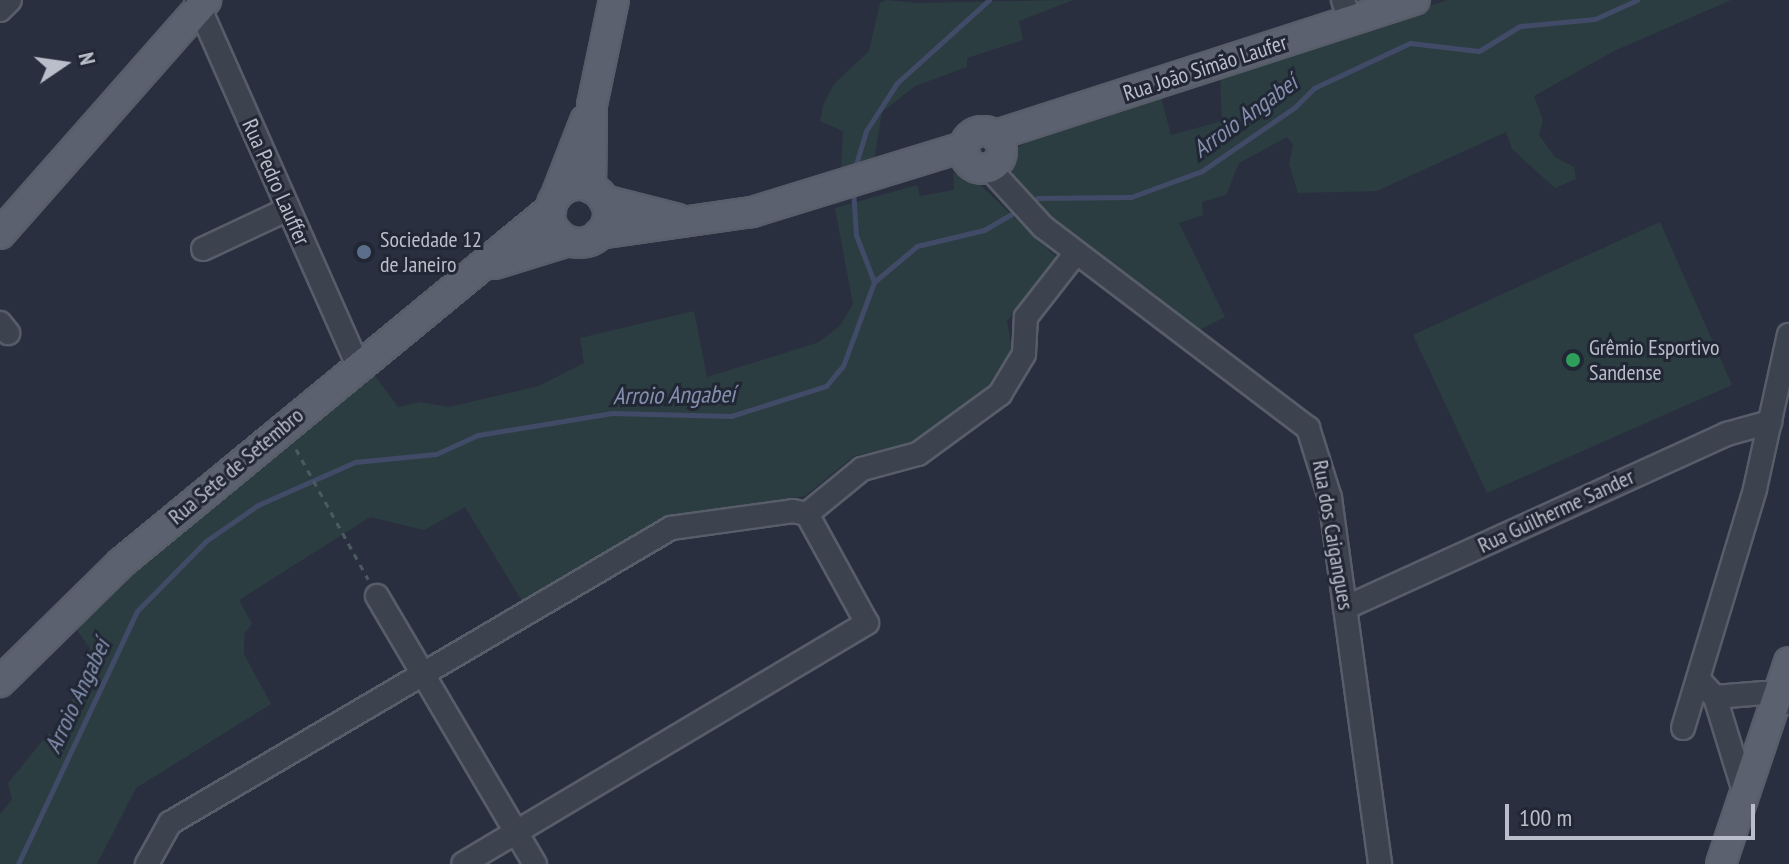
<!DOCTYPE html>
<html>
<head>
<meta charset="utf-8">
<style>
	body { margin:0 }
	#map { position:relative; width:1789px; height:864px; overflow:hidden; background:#292f3f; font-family:"PT Sans Narrow",sans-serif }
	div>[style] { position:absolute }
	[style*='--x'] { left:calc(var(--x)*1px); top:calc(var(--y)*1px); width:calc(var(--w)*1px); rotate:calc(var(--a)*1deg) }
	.green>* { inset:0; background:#2c3d41 }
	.stream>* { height:5px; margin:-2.5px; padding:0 2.5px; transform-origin:2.5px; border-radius:2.5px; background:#414b67 }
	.path>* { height:3px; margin-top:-1.5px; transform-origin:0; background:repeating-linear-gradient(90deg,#4b5a5f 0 6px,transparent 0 12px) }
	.roads { filter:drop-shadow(2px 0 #585d6a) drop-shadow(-2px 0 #585d6a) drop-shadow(0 2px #585d6a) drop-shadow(0 -2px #585d6a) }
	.minor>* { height:22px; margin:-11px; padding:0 11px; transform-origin:11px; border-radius:11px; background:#3d424f }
	.major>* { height:28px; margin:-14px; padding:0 14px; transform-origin:14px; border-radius:14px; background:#5b616f }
	.major>.ring { margin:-14px; padding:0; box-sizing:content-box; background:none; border:28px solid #5b616f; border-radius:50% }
	.dots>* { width:22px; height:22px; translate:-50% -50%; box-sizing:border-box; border:4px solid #222735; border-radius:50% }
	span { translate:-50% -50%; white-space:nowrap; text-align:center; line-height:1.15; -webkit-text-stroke:6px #222735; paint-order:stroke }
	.street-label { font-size:22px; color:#babeca }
	.poi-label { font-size:22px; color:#babeca }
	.left { translate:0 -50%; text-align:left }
	.water-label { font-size:24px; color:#8490ae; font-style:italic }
	.north { position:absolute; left:24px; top:24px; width:80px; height:80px; -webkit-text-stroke:6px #222735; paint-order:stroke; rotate:77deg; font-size:22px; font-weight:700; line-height:32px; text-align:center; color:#babeca }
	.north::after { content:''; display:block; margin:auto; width:28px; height:36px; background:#babeca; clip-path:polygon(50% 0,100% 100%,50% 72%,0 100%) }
	.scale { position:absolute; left:1505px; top:804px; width:250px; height:36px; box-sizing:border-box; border:4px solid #babeca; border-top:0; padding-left:10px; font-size:24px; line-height:28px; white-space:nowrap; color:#babeca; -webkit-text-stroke:6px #222735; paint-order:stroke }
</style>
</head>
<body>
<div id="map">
	<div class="green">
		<i style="clip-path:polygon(887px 0,914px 3px,1073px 0,1019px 21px,1023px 40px,967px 58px,967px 67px,915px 86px,882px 112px,874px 161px,841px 170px,843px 131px,820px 121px,824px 103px,834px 84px,869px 51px,880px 3px)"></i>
		<i style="clip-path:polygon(1448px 0,1731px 0,1614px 51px,1534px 96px,1543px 120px,1539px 135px,1555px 157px,1574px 167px,1576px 179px,1555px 188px,1512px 149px,1506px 132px,1377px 191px,1298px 193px,1289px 164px,1293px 145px,1287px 137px,1239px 163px,1226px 195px,1202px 202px,1203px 215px,1179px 223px,1225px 317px,1197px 331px,1065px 230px,1012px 176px,1014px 150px,1035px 137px,1161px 97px,1171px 135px,1222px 121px,1220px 75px)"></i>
		<i style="clip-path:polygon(953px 173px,976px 181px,1057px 258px,1007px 321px,1012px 352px,991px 386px,970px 405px,915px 442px,854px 456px,805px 496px,665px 516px,522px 601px,465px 507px,424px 530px,370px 517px,239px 600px,252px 624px,244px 634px,244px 654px,271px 704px,136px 788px,97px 864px,0 864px,0 814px,12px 800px,8px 783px,49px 733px,58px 742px,90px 648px,73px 625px,370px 369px,398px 407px,420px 402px,449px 407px,539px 386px,584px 363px,580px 338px,694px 311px,707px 377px,817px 343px,840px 326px,853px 304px,835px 208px,917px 185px,920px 196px,954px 190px)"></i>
		<i style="clip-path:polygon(1660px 222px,1732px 385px,1487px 493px,1413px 335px)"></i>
	</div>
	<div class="stream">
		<i style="--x:854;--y:171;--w:42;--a:-73.3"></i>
		<i style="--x:866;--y:131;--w:57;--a:-57.1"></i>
		<i style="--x:897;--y:83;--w:124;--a:-42.1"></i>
		<i style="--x:853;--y:189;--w:46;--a:86.3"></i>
		<i style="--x:856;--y:235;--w:50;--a:69"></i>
		<i style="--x:1030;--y:203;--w:9;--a:-32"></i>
		<i style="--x:1038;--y:198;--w:93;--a:-0.6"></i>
		<i style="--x:1131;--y:197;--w:76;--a:-20.1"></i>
		<i style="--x:1202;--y:171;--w:113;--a:-34.5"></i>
		<i style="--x:1295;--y:107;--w:27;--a:-45"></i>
		<i style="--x:1314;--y:88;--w:106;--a:-25.1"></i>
		<i style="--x:1410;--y:43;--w:69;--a:6.6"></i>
		<i style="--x:1479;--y:51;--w:48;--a:-31.4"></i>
		<i style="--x:1520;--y:26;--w:75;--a:-5.3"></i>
		<i style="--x:1595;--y:19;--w:46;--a:-24.3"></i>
		<i style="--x:18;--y:864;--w:280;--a:-64.8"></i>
		<i style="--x:137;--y:611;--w:98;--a:-45.4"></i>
		<i style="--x:206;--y:541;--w:63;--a:-34.7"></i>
		<i style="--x:258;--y:505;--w:106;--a:-23.9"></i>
		<i style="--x:355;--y:462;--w:81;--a:-5.6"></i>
		<i style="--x:436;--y:454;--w:46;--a:-24.3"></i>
		<i style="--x:478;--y:435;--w:136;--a:-9.3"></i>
		<i style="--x:612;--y:413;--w:119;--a:1.4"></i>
		<i style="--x:731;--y:416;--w:100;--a:-17.5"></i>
		<i style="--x:826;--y:386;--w:26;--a:-50"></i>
		<i style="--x:843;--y:366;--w:90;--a:-69.7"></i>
		<i style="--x:874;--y:282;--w:56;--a:-39.9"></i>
		<i style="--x:917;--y:246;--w:69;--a:-13.4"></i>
		<i style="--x:984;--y:230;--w:39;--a:-30"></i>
	</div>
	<div class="path">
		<i style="--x:296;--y:449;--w:149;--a:61"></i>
	</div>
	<div class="roads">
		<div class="minor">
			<i style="--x:196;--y:0;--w:398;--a:66.1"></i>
			<i style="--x:1343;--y:0;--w:21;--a:71"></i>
			<i style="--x:0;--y:10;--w:14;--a:-45"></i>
			<i style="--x:989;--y:168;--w:80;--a:47.5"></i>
			<i style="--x:1043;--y:227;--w:333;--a:37.2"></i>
			<i style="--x:1308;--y:428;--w:73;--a:72.6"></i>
			<i style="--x:1330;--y:498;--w:369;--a:82.2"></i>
			<i style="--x:203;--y:249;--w:94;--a:-25.2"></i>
			<i style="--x:0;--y:323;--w:13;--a:51"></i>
			<i style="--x:807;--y:514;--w:71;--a:-39.3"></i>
			<i style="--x:862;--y:469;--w:58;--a:-15"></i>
			<i style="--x:918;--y:454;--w:102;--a:-36.2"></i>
			<i style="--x:1000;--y:394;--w:47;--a:-59"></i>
			<i style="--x:1024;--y:354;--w:37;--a:-87"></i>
			<i style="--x:1026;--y:317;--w:81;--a:-52"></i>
			<i style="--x:377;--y:596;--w:311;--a:59.5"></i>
			<i style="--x:1345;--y:608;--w:420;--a:-24.5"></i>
			<i style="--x:1727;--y:434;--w:45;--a:-15.6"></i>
			<i style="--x:1698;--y:679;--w:25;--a:47"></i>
			<i style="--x:1715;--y:697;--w:106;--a:72.9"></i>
			<i style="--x:1715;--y:697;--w:49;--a:-4.7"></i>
			<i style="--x:1764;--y:693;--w:27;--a:22"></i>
			<i style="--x:1683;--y:728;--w:250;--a:-73.2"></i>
			<i style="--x:1755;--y:489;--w:158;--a:-77.6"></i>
			<i style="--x:147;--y:864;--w:47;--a:-60.7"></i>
			<i style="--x:170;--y:823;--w:581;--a:-30.49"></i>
			<i style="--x:671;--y:528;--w:123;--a:-7.9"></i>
			<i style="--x:793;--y:511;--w:14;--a:12"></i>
			<i style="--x:807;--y:514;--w:124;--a:61.2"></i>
			<i style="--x:867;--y:623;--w:470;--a:149.2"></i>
		</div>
		<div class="major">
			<i class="ring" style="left:964px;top:131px;width:10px;height:10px"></i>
			<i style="--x:996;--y:135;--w:440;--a:-17.9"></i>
			<i class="ring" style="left:550px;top:185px;width:30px;height:30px"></i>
			<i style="--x:591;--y:188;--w:83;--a:-89.3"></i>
			<i style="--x:592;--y:105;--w:107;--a:-78.2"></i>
			<i style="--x:555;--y:198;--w:83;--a:-68.7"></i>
			<i style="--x:604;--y:200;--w:76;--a:14.4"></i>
			<i style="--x:0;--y:234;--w:312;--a:-48.6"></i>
			<i style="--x:599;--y:234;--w:155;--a:-8.2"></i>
			<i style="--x:752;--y:212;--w:221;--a:-17.1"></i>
			<i style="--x:495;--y:264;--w:77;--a:-17.3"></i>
			<i style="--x:0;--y:682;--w:170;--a:-44.5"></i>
			<i style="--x:121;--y:563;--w:557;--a:-39.46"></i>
			<i style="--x:1721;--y:864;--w:213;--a:-71.4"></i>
		</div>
	</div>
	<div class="dots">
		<i style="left:364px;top:252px;background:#5c6f8a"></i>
		<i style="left:1573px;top:360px;background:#2e9e5b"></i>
	</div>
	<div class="street-label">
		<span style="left:1205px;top:68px;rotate:-18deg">Rua João Simão Laufer</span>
		<span style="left:276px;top:182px;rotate:66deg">Rua Pedro Lauffer</span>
		<span style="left:236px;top:466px;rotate:-40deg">Rua Sete de Setembro</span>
		<span style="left:1556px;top:511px;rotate:-25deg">Rua Guilherme Sander</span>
		<span style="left:1333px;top:535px;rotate:80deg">Rua dos Caigangues</span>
	</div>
	<div class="poi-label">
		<span class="left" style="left:380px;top:252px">Sociedade 12<br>de Janeiro</span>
		<span class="left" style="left:1589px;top:360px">Grêmio Esportivo<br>Sandense</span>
	</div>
	<div class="water-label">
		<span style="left:1245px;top:116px;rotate:-36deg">Arroio Angabeí</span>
		<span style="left:674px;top:395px;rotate:-1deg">Arroio Angabeí</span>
		<span style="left:77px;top:696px;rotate:-65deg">Arroio Angabeí</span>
	</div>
	<div class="north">N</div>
	<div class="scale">100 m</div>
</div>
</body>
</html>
